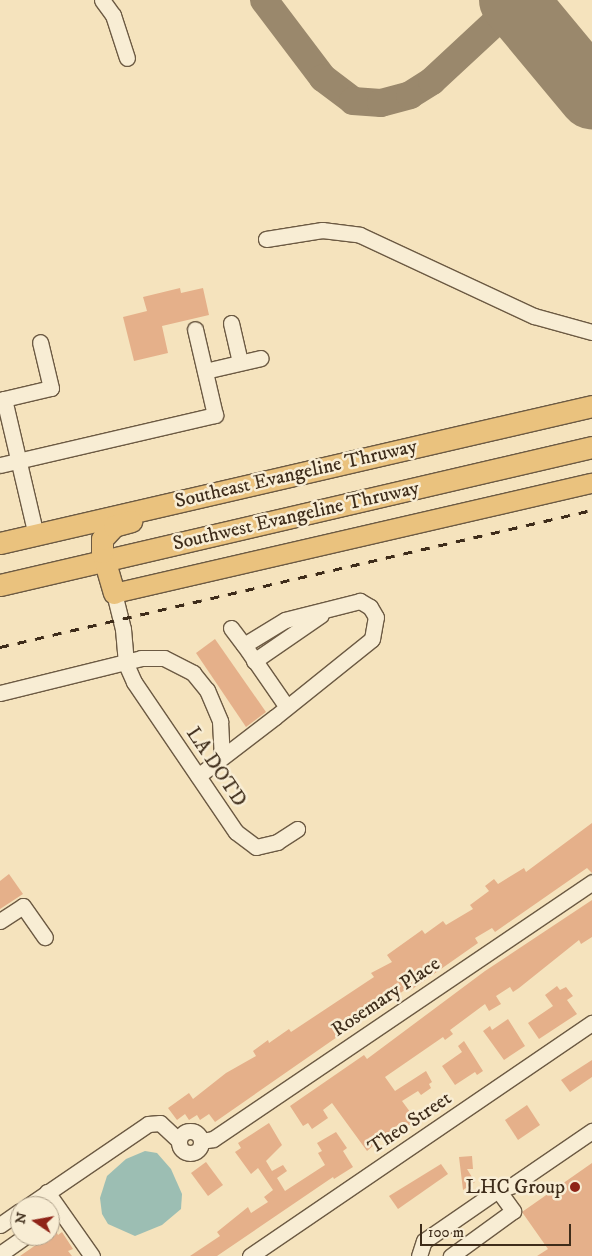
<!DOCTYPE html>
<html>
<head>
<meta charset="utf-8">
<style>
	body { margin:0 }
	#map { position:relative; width:592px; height:1256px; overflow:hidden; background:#f5e3bd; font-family:"IM FELL DW Pica",serif }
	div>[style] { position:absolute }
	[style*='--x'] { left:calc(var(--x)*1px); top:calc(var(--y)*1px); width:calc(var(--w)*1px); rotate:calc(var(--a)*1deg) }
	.water>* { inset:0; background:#9cbeb3 }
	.taxiway>* { height:28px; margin:-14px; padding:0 14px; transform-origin:14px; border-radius:14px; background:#9a886c }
	.runway>* { height:68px; margin:-34px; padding:0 34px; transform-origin:34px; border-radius:34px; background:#9a886c }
	.building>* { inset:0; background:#e5b08a }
	.roads { filter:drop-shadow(1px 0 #6c5a43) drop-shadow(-1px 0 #6c5a43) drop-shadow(0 1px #6c5a43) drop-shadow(0 -1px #6c5a43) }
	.minor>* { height:15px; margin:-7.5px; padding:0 7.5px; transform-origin:7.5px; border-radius:7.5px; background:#f8edd4 }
	.minor>.ring { margin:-7.5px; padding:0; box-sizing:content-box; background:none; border:15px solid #f8edd4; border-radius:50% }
	.major>* { height:19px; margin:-9.5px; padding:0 9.5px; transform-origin:9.5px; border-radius:9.5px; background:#eac27e }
	.highway>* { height:21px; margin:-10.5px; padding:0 10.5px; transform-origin:10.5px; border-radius:10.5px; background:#eac27e }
	.rail>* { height:3px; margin-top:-1.5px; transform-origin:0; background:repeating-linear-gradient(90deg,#3e2c1a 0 9px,transparent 0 18px) }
	.dots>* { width:14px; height:14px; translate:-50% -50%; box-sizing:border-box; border:2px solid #f8edd4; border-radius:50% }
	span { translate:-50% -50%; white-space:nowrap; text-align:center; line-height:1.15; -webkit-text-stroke:5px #f8edd4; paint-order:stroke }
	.street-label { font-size:20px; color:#3e2c1a }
	.poi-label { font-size:20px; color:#3e2c1a }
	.right { translate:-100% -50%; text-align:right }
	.north { position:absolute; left:10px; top:1196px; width:50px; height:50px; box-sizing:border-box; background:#f8edd4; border:1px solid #aea08a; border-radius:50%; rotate:282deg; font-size:14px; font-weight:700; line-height:20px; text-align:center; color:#3e2c1a }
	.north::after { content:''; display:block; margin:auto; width:18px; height:22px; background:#8f2418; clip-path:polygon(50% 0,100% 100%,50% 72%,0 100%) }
	.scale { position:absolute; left:420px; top:1224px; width:151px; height:22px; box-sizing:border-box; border:2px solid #3e2c1a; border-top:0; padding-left:6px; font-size:15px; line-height:18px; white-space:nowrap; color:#3e2c1a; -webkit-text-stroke:4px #f8edd4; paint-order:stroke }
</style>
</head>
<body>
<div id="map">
	<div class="water">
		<i style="clip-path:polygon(145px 1151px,157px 1153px,171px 1169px,182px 1194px,181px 1209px,162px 1225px,135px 1236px,108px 1224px,102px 1214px,100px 1198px,107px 1176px,126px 1159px)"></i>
	</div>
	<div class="taxiway">
		<i style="--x:264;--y:0;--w:98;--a:52.9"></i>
		<i style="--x:323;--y:78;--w:38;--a:37"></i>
		<i style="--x:353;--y:101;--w:28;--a:4"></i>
		<i style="--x:381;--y:103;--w:30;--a:-15"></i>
		<i style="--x:410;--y:95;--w:26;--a:-32"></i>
		<i style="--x:432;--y:81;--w:115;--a:-42.9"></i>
	</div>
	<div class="runway">
		<i style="--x:513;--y:0;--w:124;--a:50.3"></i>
	</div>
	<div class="building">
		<i style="clip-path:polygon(180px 288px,181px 293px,203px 288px,209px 315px,162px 326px,168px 353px,134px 361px,123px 317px,147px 311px,143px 297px)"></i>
		<i style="clip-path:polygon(215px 639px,266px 712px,246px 727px,196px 653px)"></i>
		<i style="clip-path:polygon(592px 823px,592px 873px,587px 868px,495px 932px,492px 928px,475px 938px,478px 943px,411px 990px,409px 987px,215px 1122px,209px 1114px,200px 1120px,197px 1115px,189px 1120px,185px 1114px,177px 1120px,168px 1108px,189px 1093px,193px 1099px,226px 1073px,256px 1056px,253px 1051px,268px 1040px,269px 1043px,289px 1029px,291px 1032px,374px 977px,371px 973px,392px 962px,387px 955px,422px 930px,425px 934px,443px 921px,446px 925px,473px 909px,470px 905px,489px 891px,485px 886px,494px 879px,498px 884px,524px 868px,526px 872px)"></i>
		<i style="clip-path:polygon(9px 874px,23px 894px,0 909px,0 881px)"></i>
		<i style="clip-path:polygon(592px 900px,592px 937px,581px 944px,579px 940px,519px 988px,513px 992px,510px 987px,496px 996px,501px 1004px,489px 1011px,485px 1004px,450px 1030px,453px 1034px,445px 1040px,443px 1037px,385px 1077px,395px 1091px,426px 1071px,432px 1082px,429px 1084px,431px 1088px,421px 1095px,418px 1091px,402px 1101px,416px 1120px,403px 1130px,399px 1124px,367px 1151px,332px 1103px,323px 1110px,328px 1118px,312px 1129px,308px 1123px,303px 1126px,290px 1106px,364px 1055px,367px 1059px,485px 971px)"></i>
		<i style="clip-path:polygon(557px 986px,560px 990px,566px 987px,573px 996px,567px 1000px,577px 1014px,539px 1039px,528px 1023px,553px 1006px,545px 995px)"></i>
		<i style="clip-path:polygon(508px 1019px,525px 1046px,504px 1060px,483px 1031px,490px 1026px,492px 1030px)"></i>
		<i style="clip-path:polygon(464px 1041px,483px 1071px,477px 1075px,475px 1072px,455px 1085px,442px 1066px,462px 1052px,458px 1046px)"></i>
		<i style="clip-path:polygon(592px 1060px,592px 1077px,570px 1092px,561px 1080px)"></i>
		<i style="clip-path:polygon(527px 1105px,540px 1125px,518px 1140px,505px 1120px)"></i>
		<i style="clip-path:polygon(269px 1123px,282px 1145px,266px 1161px,272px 1171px,283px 1165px,287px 1171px,277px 1178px,285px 1191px,325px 1165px,318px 1153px,322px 1151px,317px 1143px,336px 1132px,347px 1148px,343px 1151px,353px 1167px,334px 1179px,333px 1177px,217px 1256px,190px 1256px,220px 1236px,217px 1232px,248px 1207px,251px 1213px,268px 1202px,264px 1197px,273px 1190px,258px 1168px,251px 1174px,235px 1152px,241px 1148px,238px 1143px)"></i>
		<i style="clip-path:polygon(472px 1156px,473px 1169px,467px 1169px,475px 1182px,463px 1190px,459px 1157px)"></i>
		<i style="clip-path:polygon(206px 1162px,223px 1185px,208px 1196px,191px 1173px)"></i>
		<i style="clip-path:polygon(592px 1163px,592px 1256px,537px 1256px,548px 1249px,522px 1212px)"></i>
		<i style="clip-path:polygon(441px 1164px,448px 1174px,398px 1209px,389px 1196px)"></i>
		<i style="clip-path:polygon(56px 1231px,58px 1235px,62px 1232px,73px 1249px,68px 1251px,72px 1256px,20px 1256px)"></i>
	</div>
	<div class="roads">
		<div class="minor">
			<i style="--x:102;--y:0;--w:19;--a:54"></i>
			<i style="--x:113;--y:15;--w:45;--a:72"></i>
			<i style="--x:266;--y:239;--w:57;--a:-9.1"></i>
			<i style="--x:322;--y:230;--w:38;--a:7"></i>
			<i style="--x:360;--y:235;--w:192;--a:25"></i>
			<i style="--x:534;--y:316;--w:60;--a:15.4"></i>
			<i style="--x:231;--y:323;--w:40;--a:77"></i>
			<i style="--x:205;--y:371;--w:57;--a:-13.1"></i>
			<i style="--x:4;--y:399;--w:48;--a:-13.2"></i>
			<i style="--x:51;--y:388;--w:47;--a:-103.4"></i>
			<i style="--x:0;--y:400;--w:4;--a:-14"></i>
			<i style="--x:4;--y:399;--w:140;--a:76.8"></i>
			<i style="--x:0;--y:465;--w:221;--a:-13.1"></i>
			<i style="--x:215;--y:415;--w:88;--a:-103.1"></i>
			<i style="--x:114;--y:593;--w:37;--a:76"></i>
			<i style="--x:123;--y:629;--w:35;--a:85"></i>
			<i style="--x:126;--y:664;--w:20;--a:66"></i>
			<i style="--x:134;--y:682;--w:181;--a:55.8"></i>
			<i style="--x:236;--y:832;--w:25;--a:37"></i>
			<i style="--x:256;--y:847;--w:22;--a:-13"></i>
			<i style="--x:277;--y:842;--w:24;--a:-33"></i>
			<i style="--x:231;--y:628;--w:21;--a:53"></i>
			<i style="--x:254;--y:661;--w:81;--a:-34.5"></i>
			<i style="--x:0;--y:693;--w:145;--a:-13.9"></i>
			<i style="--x:141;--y:658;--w:23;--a:0"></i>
			<i style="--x:164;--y:658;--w:33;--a:27"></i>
			<i style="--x:193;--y:673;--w:22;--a:51"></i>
			<i style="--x:207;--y:690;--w:34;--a:67"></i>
			<i style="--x:220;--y:721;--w:35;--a:87"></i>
			<i style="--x:198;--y:776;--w:97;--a:-37.5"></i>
			<i style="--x:275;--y:717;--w:124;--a:-38.8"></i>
			<i style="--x:372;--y:639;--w:22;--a:-80"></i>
			<i style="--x:376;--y:617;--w:12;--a:-121"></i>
			<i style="--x:370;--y:607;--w:12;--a:-149"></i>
			<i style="--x:360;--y:601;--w:77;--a:165.8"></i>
			<i style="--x:285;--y:620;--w:48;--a:148.6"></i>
			<i style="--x:244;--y:645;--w:75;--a:55.3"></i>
			<i style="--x:0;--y:921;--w:27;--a:-33"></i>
			<i style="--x:23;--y:906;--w:38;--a:55"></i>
			<i class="ring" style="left:179px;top:1131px;width:7px;height:7px"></i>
			<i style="--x:201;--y:1141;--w:12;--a:-9"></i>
			<i style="--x:213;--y:1139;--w:458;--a:-34.1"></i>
			<i style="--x:498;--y:1190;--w:16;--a:-18"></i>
			<i style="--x:513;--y:1185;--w:96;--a:-34.4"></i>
			<i style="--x:47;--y:1192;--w:78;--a:54.9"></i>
			<i style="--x:28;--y:1206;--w:145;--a:-34.3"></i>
			<i style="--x:148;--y:1124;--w:12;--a:-5"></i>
			<i style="--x:160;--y:1123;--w:26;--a:43"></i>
			<i style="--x:0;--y:1225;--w:24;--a:-35"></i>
			<i style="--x:0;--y:1254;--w:32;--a:-35"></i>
			<i style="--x:250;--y:1256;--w:414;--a:-34.3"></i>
			<i style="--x:419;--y:1256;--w:16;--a:-72"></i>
			<i style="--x:424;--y:1241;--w:90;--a:-34.6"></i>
			<i style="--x:498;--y:1190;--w:26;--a:54"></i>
			<i style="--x:513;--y:1211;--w:77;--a:144"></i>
		</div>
		<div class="major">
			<i style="--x:114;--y:593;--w:490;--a:-13"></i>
		</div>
		<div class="highway">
			<i style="--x:0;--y:543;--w:608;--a:-13.03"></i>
			<i style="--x:0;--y:585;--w:608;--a:-13.12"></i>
			<i style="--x:114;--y:593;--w:43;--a:-106.3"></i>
			<i style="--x:102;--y:552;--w:13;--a:-90"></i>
			<i style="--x:102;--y:539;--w:18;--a:-47"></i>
			<i style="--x:114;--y:526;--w:18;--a:-16"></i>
		</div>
	</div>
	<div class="rail">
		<i style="--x:0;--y:647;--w:608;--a:-13.03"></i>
	</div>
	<div class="dots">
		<i style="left:575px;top:1187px;background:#8f2418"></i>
	</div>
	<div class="street-label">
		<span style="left:296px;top:474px;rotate:-13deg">Southeast Evangeline Thruway</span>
		<span style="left:296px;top:516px;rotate:-13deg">Southwest Evangeline Thruway</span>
		<span style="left:216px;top:767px;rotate:56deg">LA DOTD</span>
		<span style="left:386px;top:997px;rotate:-34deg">Rosemary Place</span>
		<span style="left:410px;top:1123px;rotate:-34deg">Theo Street</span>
	</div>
	<div class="poi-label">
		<span class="right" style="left:565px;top:1187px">LHC Group</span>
	</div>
	<div class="north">N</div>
	<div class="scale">100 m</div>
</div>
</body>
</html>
